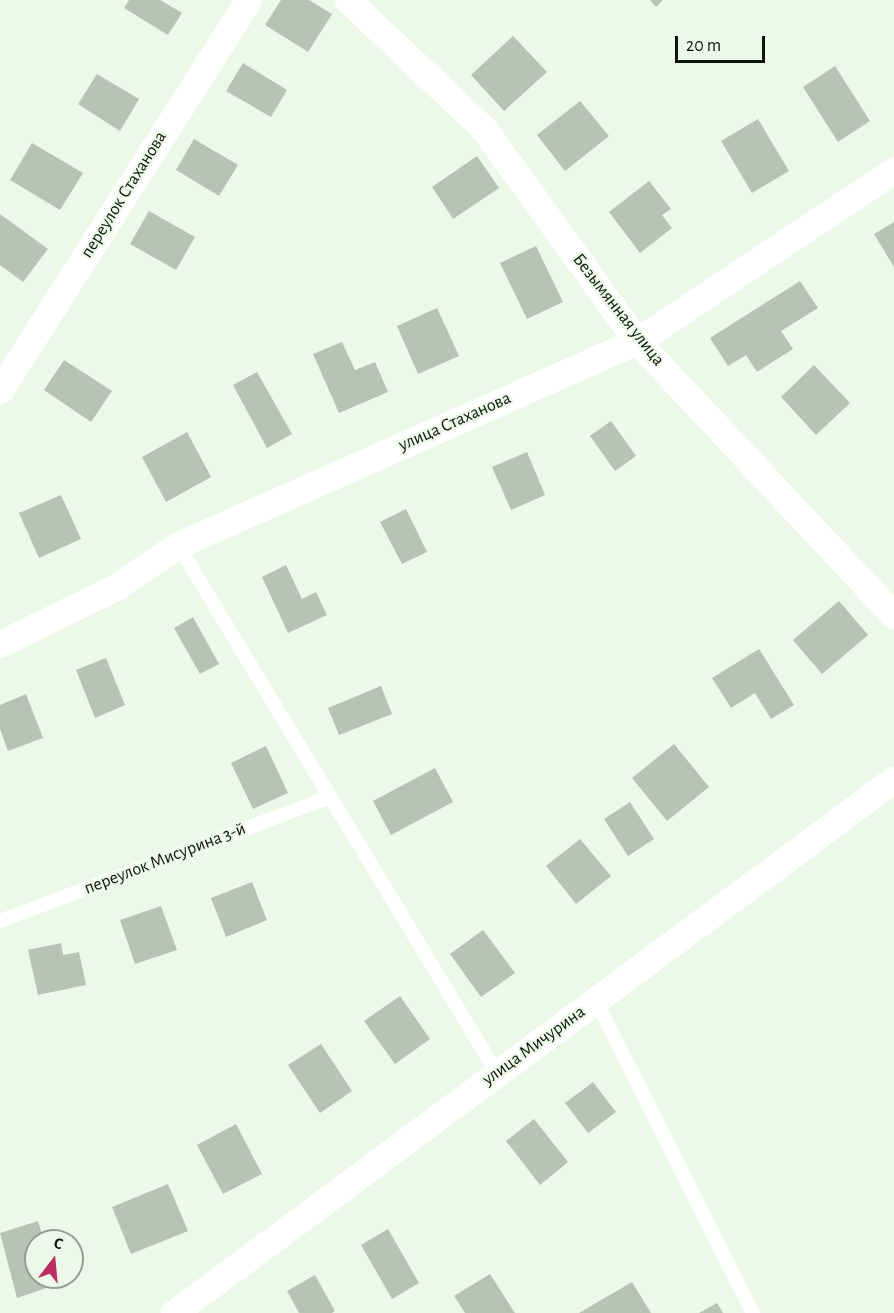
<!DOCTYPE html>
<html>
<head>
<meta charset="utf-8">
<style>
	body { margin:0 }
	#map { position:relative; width:894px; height:1313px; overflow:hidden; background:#ecf9e8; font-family:"Alegreya Sans",sans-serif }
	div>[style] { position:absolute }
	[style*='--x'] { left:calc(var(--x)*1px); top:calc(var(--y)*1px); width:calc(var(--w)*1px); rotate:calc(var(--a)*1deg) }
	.building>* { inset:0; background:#b8c4b3 }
	.lane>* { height:14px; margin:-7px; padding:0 7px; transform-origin:7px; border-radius:7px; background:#fff }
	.street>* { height:27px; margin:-13.5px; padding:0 13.5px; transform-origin:13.5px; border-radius:13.5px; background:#fff }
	span { translate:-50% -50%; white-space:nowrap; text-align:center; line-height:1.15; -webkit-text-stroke:4.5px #ecf9e8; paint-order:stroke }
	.street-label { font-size:18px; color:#10140e }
	.north { position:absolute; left:24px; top:1229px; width:60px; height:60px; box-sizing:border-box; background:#ecf9e8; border:2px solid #949d91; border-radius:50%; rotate:16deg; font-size:16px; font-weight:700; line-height:24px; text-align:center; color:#10140e }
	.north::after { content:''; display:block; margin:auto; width:21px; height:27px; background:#bb2f64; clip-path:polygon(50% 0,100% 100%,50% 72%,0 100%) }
	.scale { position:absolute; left:675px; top:36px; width:90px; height:27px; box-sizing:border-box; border:3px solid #10140e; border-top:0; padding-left:8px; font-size:18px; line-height:21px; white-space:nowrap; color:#10140e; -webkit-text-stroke:4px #ecf9e8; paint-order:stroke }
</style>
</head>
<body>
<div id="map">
	<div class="building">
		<i style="clip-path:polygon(129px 0,160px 0,182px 13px,168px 35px,124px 8px)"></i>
		<i style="clip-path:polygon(281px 0,309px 0,332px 14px,308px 52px,265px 25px)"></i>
		<i style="clip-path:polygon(650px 0,663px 0,656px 7px)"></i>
		<i style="clip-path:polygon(513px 36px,547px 72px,504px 111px,471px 75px)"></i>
		<i style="clip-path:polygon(243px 63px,287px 90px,271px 117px,226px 91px)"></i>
		<i style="clip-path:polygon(835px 66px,870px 121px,838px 142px,803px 87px)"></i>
		<i style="clip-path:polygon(97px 74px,139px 99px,120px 131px,78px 104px)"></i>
		<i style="clip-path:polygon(580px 101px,609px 136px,565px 171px,537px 135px)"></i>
		<i style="clip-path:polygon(758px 119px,789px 171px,752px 193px,721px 141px)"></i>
		<i style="clip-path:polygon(194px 139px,238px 165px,219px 196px,176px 170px)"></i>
		<i style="clip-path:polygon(32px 143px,83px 173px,60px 210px,10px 180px)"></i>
		<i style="clip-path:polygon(477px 156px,499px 188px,453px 219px,432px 187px)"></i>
		<i style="clip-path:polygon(649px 181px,671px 209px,662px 215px,672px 228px,640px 253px,609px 212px)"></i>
		<i style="clip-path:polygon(149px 211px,195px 237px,176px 270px,130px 244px)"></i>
		<i style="clip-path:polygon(0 214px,48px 249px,23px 282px,0 265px)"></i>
		<i style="clip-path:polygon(894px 222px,894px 267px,874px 234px)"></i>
		<i style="clip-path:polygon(536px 246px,563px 302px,527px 319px,500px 263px)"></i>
		<i style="clip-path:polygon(800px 281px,818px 308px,781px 331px,793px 349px,757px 372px,746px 355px,728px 366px,710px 338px)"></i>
		<i style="clip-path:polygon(437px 308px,459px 356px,418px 374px,397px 326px)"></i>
		<i style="clip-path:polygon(342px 342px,355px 370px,375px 362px,388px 392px,339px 413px,313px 354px)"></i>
		<i style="clip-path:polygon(64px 360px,112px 391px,91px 422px,44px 390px)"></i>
		<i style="clip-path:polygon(814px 365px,850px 403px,816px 435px,781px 397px)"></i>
		<i style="clip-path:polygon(257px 372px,292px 434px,267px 448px,233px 385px)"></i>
		<i style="clip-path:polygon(611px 421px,636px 456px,615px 471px,590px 436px)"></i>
		<i style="clip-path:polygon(187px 432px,211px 477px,166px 502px,142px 457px)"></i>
		<i style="clip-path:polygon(527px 452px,545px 495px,511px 510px,492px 467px)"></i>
		<i style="clip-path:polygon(61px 495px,81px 539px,39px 558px,19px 513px)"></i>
		<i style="clip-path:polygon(406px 509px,427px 552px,402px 564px,380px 522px)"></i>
		<i style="clip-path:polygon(286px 565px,302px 599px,316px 592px,327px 615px,288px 633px,262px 577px)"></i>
		<i style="clip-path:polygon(839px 601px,868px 635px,822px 674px,793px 640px)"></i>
		<i style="clip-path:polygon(193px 617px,219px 664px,200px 674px,174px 628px)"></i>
		<i style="clip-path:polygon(759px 649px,794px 705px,771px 719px,755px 693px,731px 708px,712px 678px)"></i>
		<i style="clip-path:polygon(106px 658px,125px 705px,95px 718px,76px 670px)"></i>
		<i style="clip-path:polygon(381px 686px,392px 714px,339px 735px,328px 708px)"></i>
		<i style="clip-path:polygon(26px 694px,43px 738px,8px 751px,0 729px,0 705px)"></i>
		<i style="clip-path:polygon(674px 744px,709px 787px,667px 821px,632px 778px)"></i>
		<i style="clip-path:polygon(266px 746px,288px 793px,253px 809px,231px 763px)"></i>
		<i style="clip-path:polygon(435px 768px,453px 802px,391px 835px,373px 801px)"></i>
		<i style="clip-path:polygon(630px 802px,654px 839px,628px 856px,604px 819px)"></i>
		<i style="clip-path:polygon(580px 839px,611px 876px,576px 904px,546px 866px)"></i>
		<i style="clip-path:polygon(252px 882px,267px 920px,226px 937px,211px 898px)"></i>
		<i style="clip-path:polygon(161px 906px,177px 950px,135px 964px,120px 920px)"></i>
		<i style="clip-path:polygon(483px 930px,515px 973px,481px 997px,450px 954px)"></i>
		<i style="clip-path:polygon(61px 943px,63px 955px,79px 952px,86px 985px,38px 995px,28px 950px)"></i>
		<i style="clip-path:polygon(400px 996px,430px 1039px,395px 1064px,364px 1021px)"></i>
		<i style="clip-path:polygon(321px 1044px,352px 1091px,320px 1113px,288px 1065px)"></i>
		<i style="clip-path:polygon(593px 1082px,616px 1112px,588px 1133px,565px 1103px)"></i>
		<i style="clip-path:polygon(534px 1119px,568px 1162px,540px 1185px,506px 1141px)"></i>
		<i style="clip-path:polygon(236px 1124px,262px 1174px,223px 1194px,197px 1145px)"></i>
		<i style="clip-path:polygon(168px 1184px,188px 1231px,131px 1254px,112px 1207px)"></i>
		<i style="clip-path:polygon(38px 1221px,44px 1241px,36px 1241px,36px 1277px,56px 1277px,58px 1284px,17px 1298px,0 1233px)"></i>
		<i style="clip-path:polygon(388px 1229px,419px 1283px,392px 1299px,361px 1245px)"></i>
		<i style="clip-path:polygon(490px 1274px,515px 1313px,465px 1313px,454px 1296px)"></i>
		<i style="clip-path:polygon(315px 1275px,335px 1311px,332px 1313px,299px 1313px,287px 1291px)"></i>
		<i style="clip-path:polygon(632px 1282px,651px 1313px,579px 1313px)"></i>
		<i style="clip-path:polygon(717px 1303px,723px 1313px,699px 1313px)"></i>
	</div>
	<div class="lane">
		<i style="--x:178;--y:545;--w:617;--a:58.86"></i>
		<i style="--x:0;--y:921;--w:353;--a:-20.6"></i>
		<i style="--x:596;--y:1001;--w:349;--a:63.3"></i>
	</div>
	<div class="street">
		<i style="--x:348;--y:0;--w:187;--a:43.5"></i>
		<i style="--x:484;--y:129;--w:261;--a:54.2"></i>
		<i style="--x:637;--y:341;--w:376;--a:46.9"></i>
		<i style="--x:0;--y:390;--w:462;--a:-57.5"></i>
		<i style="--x:0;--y:644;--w:129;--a:-26.2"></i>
		<i style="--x:116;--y:587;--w:75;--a:-34.1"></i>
		<i style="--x:178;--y:545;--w:502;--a:-23.96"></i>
		<i style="--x:637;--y:341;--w:309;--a:-33.6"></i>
		<i style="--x:174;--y:1313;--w:896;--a:-36.56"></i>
	</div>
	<div class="street-label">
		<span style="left:124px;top:195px;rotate:-58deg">переулок Стаханова</span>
		<span style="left:618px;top:310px;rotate:52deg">Безымянная улица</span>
		<span style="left:455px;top:422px;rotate:-24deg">улица Стаханова</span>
		<span style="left:165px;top:859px;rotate:-21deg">переулок Мисурина 3-й</span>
		<span style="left:534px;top:1046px;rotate:-36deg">улица Мичурина</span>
	</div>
	<div class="north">С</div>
	<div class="scale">20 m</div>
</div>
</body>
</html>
